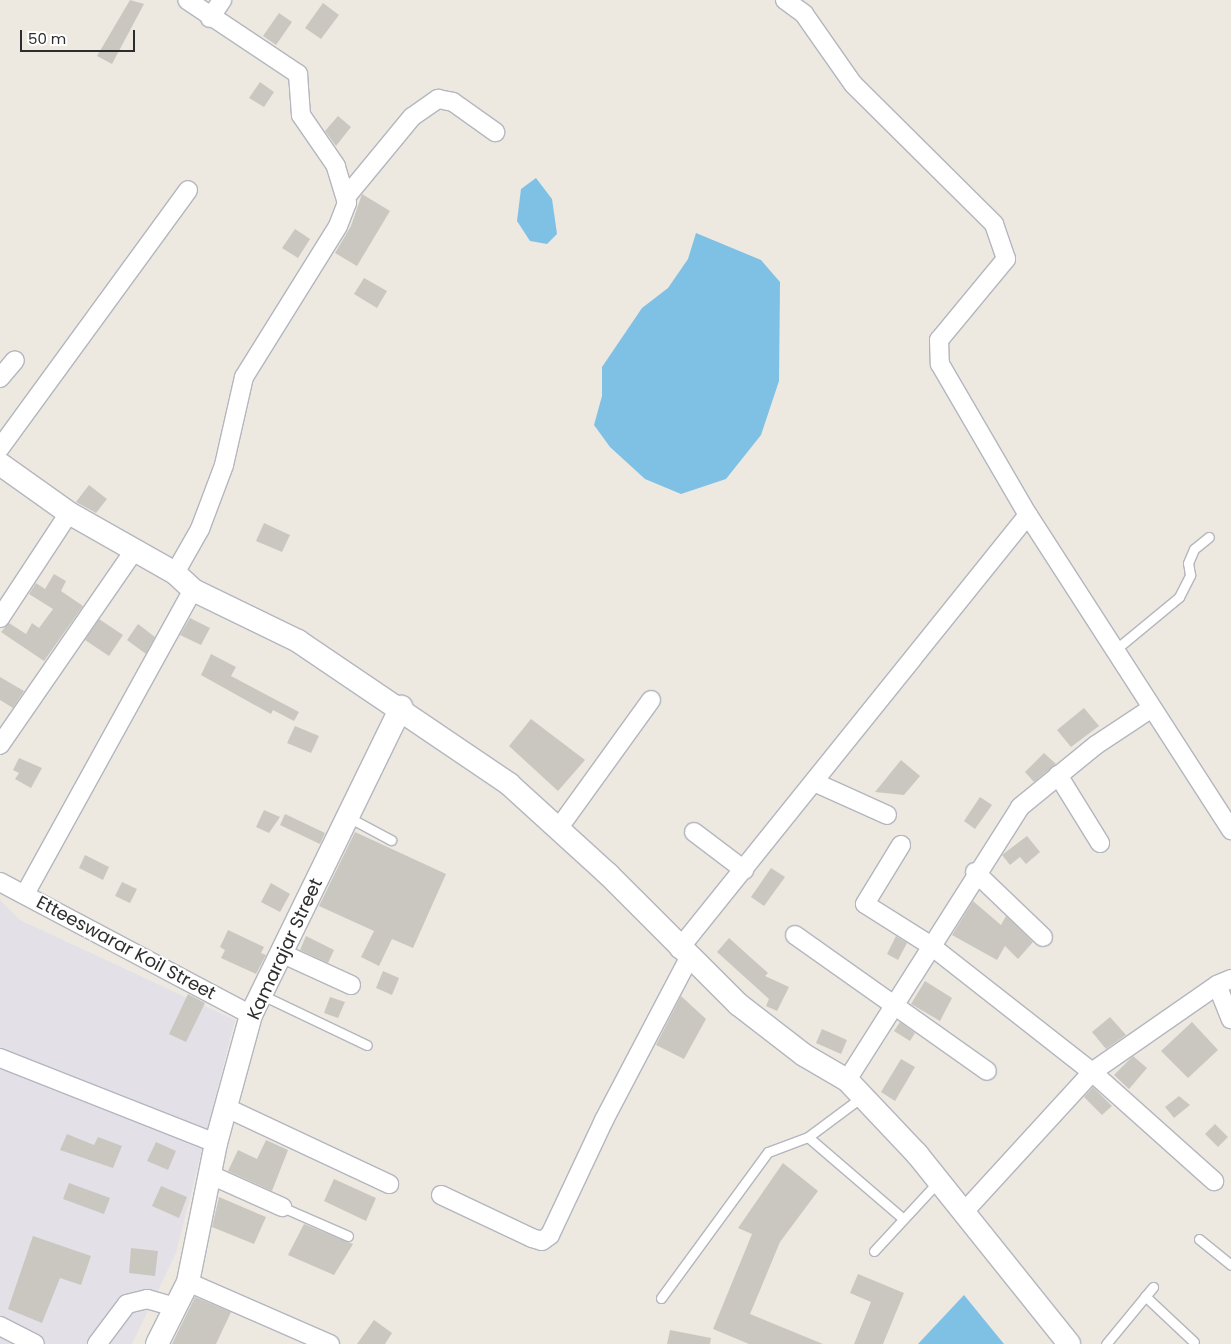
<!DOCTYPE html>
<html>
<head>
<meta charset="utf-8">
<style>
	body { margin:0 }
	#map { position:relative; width:1231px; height:1344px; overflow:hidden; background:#ede9e1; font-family:Poppins,sans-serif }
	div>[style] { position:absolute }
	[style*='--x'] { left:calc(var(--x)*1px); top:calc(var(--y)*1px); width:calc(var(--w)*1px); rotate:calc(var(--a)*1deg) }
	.industrial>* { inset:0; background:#e3e1e7 }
	.water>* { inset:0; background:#7fc0e5 }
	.building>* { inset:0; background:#c9c7bf }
	.roads { filter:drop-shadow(1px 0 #b4b6bf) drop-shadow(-1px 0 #b4b6bf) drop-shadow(0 1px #b4b6bf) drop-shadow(0 -1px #b4b6bf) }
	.service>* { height:9px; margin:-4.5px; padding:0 4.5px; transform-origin:4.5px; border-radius:4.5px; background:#fff }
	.minor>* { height:18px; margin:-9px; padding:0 9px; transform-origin:9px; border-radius:9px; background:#fff }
	.tertiary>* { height:22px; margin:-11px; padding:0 11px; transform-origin:11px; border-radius:11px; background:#fff }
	span { translate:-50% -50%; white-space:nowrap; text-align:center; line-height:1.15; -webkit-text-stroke:4px #fff; paint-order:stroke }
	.street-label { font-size:18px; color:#2d2d2d }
	.scale { position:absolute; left:20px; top:30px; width:115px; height:22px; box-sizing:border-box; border:2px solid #2d2d2d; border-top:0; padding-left:6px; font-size:15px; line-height:18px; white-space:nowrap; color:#2d2d2d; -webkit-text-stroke:4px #fff; paint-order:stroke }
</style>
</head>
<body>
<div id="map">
	<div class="industrial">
		<i style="clip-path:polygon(0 900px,20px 920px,235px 1020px,176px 1253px,132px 1344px,0 1344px)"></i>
	</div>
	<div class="water">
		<i style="clip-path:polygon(536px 178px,552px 199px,557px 234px,547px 244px,530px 241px,517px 221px,521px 189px)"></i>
		<i style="clip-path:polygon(696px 233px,761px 260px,780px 282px,779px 381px,761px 435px,726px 479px,681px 494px,645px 479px,610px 447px,594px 425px,602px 396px,602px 367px,642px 308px,668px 288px,688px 259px)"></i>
		<i style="clip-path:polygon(964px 1295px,1004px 1344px,918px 1344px)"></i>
	</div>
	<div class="building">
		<i style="clip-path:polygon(130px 0,144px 4px,112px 64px,97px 56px)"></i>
		<i style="clip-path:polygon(323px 3px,339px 15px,321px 39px,305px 28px)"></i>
		<i style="clip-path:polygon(279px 13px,292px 22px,276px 45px,263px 36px)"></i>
		<i style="clip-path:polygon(260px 82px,274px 92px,264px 107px,249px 98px)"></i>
		<i style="clip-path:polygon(338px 116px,351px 127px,336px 146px,325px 131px)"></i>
		<i style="clip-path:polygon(362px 194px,390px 211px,357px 266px,335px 253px,351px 226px)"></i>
		<i style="clip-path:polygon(295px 229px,310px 239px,298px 258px,282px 248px)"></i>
		<i style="clip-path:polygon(364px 278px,387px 291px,377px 308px,354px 294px)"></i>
		<i style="clip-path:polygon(89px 485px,107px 499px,96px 513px,76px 502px)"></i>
		<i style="clip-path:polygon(264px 523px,290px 535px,282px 552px,256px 541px)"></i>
		<i style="clip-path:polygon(54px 574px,66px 581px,61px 591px,83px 606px,44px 661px,1px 632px,9px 623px,26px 634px,32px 623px,39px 628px,53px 609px,29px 594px,36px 583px,45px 589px)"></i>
		<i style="clip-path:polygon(190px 618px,210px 628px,201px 645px,180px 635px)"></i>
		<i style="clip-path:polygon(99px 619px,123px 635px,109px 656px,85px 640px)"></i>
		<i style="clip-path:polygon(138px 624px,155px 637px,146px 654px,127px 640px)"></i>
		<i style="clip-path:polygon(211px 654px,236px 667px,231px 676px,299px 712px,294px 721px,273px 710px,271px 714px,201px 675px)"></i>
		<i style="clip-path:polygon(0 677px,24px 691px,13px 708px,0 700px)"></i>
		<i style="clip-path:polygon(1084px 708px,1099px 726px,1071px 747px,1057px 730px)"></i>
		<i style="clip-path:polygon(531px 719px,585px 760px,558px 791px,509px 746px)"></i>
		<i style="clip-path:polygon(295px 726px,319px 736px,311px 753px,287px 743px)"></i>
		<i style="clip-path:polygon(1044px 753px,1056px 764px,1034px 782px,1025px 772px)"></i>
		<i style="clip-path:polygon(19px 758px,42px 768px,31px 788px,15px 779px,19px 773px,13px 770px)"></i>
		<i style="clip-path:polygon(901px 760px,920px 776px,904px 795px,875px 792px)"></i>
		<i style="clip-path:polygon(980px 797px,992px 805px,975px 829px,964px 821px)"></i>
		<i style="clip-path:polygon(264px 810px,280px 817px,269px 833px,256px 827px)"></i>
		<i style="clip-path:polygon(285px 814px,325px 833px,320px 844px,280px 825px)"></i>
		<i style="clip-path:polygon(355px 832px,446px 874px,413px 948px,392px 939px,379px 966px,361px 957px,374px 931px,319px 906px)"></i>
		<i style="clip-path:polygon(1027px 836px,1040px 852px,1026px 864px,1020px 857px,1010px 865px,1002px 855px)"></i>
		<i style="clip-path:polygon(85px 855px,109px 867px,103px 880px,79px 868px)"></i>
		<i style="clip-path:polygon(771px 868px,785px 877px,764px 906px,751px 897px)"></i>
		<i style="clip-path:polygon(122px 882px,137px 889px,130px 903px,115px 896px)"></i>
		<i style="clip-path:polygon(271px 883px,290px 894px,280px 912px,261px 902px)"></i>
		<i style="clip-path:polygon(973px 901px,1001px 925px,1006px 916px,1033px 942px,1018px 959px,1005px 946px,997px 960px,952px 935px)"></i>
		<i style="clip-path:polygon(228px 930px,264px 947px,261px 953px,266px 955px,256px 974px,221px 958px,225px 950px,220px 947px)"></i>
		<i style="clip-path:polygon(306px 936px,334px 950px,328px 963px,300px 950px)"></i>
		<i style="clip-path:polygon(896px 936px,907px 943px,898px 960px,887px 954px)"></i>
		<i style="clip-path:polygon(729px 938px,768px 973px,765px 976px,789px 987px,777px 1011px,766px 1006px,769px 999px,717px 952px)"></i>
		<i style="clip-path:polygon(383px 971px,399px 978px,392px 995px,376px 988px)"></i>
		<i style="clip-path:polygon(925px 981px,952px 998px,940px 1021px,911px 1004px)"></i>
		<i style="clip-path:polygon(188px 994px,205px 1003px,186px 1042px,169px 1034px)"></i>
		<i style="clip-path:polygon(681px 996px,706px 1019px,684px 1059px,656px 1045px)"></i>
		<i style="clip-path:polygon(330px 997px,345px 1002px,338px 1018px,324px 1013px)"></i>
		<i style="clip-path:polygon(1110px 1017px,1126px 1035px,1106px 1049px,1092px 1032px)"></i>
		<i style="clip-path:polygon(900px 1022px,915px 1033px,910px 1041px,894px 1031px)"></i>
		<i style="clip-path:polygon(1192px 1022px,1218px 1050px,1188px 1078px,1161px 1051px)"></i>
		<i style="clip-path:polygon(822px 1029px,847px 1040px,841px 1054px,816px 1043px)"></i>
		<i style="clip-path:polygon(1133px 1056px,1147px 1068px,1129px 1089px,1114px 1075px)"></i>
		<i style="clip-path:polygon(901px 1059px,915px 1067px,895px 1101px,881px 1092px)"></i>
		<i style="clip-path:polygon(1093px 1087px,1112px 1106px,1102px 1115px,1084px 1097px)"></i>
		<i style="clip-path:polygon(1179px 1096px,1190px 1105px,1174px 1118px,1165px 1107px)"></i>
		<i style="clip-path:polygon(1215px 1124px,1228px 1137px,1218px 1147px,1205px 1134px)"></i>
		<i style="clip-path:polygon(67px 1134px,94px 1145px,98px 1137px,122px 1146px,113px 1168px,60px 1150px)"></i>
		<i style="clip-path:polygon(266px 1140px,288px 1150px,272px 1191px,228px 1171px,238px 1150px,257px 1159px)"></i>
		<i style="clip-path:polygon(156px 1142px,176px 1151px,168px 1170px,147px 1161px)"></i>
		<i style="clip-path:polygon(783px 1163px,818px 1191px,780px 1242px,750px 1314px,823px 1344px,749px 1344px,713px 1329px,752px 1234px,738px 1228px)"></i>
		<i style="clip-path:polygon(334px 1179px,376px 1198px,366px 1221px,324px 1201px)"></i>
		<i style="clip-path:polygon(69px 1183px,110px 1198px,104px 1214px,63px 1199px)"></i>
		<i style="clip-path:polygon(161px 1186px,187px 1197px,179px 1218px,152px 1206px)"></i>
		<i style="clip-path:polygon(219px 1197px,266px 1217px,254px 1244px,212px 1227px)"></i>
		<i style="clip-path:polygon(304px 1224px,353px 1244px,334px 1275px,288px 1255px)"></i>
		<i style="clip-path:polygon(33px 1236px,91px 1256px,81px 1285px,60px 1278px,42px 1323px,8px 1309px)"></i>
		<i style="clip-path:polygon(131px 1248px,158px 1251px,155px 1276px,129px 1273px)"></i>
		<i style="clip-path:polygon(858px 1274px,904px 1293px,883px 1344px,854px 1344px,871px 1302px,850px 1293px)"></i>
		<i style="clip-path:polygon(195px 1297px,231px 1312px,216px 1344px,172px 1344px)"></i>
		<i style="clip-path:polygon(374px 1320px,392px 1333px,385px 1344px,357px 1344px)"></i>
		<i style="clip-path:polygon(670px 1330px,711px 1338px,710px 1344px,667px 1344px)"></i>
	</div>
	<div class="roads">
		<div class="service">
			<i style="--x:1115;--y:650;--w:83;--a:-39.6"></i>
			<i style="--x:1179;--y:597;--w:25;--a:-63"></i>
			<i style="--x:1190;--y:575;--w:12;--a:-99"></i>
			<i style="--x:1188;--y:563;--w:15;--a:-67"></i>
			<i style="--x:1194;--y:549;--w:19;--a:-39"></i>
			<i style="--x:348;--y:817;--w:49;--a:28.1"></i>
			<i style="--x:262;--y:995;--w:116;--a:25.5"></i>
			<i style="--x:808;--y:1137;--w:123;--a:40.7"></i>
			<i style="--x:282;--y:1207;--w:72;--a:23.7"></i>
			<i style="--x:1199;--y:1239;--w:41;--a:39.1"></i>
			<i style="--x:874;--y:1251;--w:94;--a:-47.2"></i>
			<i style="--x:1145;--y:1296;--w:67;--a:43.2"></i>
			<i style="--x:661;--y:1298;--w:181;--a:-53.8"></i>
			<i style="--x:768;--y:1152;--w:43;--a:-20.6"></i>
			<i style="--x:808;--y:1137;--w:69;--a:-36.7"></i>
			<i style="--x:1106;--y:1344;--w:74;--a:-50.5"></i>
		</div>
		<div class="minor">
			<i style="--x:785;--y:0;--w:24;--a:36"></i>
			<i style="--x:804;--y:14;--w:85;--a:55"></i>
			<i style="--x:853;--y:84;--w:199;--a:44.8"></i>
			<i style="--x:994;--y:224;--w:37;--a:71"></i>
			<i style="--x:1006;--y:259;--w:105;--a:129.6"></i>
			<i style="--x:939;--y:340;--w:24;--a:88"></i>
			<i style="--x:940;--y:364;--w:175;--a:59.8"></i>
			<i style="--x:1028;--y:515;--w:375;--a:57.2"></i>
			<i style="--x:210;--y:18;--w:22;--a:-56"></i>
			<i style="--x:346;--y:197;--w:104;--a:-50.5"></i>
			<i style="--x:412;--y:117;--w:32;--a:-35"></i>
			<i style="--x:438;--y:99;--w:15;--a:11"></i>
			<i style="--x:453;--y:102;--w:52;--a:35.5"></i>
			<i style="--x:0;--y:378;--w:23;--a:-50"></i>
			<i style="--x:0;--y:448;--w:319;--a:-53.9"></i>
			<i style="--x:175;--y:573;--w:51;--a:-60.4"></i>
			<i style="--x:200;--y:529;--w:68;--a:-69.4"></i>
			<i style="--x:224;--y:465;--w:90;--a:-77.2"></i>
			<i style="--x:244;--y:377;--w:178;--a:-58.1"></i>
			<i style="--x:338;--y:226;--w:25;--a:-69"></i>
			<i style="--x:347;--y:203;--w:39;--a:-107"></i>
			<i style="--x:336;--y:166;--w:62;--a:-124.5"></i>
			<i style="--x:301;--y:115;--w:41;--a:-94.2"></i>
			<i style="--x:298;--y:74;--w:133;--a:-146.3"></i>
			<i style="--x:0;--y:618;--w:126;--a:-56.7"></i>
			<i style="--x:0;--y:745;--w:234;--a:-55.4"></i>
			<i style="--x:1058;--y:775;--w:80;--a:58.3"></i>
			<i style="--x:814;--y:782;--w:80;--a:24.3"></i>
			<i style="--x:558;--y:829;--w:159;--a:-54.2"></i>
			<i style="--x:694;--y:832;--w:63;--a:37.2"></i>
			<i style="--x:901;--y:845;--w:69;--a:121.4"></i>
			<i style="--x:865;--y:904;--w:77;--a:32.2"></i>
			<i style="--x:930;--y:945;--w:206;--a:38.1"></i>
			<i style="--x:1092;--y:1072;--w:152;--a:-34.8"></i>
			<i style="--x:975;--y:872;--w:94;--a:43.7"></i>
			<i style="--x:0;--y:882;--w:284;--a:27.9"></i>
			<i style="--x:25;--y:894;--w:347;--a:-61.1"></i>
			<i style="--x:795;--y:935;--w:235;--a:35.3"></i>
			<i style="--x:679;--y:949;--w:557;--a:-51.2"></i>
			<i style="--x:281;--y:953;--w:77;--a:24.6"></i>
			<i style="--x:1231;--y:979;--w:15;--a:157"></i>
			<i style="--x:1217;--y:985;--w:37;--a:68"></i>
			<i style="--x:0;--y:1058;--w:232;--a:21.5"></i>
			<i style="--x:847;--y:1080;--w:323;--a:-57.6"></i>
			<i style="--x:1020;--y:807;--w:98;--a:-39.2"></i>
			<i style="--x:1096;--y:745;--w:67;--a:-33.5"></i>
			<i style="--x:229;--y:1109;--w:177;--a:25.1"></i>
			<i style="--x:213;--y:1176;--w:76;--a:24.2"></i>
			<i style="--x:441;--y:1195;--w:101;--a:25.3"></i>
			<i style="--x:532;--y:1238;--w:10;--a:17"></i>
			<i style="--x:542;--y:1241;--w:10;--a:-37"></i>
			<i style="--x:550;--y:1235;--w:127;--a:-64.8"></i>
			<i style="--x:604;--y:1120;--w:183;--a:-62.3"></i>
			<i style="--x:963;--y:1213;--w:191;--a:-47.5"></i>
			<i style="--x:1092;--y:1072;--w:164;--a:41.8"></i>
			<i style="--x:188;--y:1282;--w:155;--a:23.6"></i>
			<i style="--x:0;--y:1326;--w:39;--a:27"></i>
			<i style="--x:97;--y:1344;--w:50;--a:-53.1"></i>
			<i style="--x:127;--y:1304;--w:21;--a:-14"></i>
			<i style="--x:147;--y:1299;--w:29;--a:16"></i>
		</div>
		<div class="tertiary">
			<i style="--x:0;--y:464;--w:85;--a:35.4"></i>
			<i style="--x:69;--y:513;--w:122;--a:29.5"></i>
			<i style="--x:175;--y:573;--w:25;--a:43"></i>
			<i style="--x:193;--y:590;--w:117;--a:25.9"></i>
			<i style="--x:298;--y:641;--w:255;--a:34.1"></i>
			<i style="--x:509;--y:784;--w:134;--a:42.3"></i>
			<i style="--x:608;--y:874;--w:184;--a:45"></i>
			<i style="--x:738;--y:1004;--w:83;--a:37.7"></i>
			<i style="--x:804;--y:1055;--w:50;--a:30.2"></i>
			<i style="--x:847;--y:1080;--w:102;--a:46.6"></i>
			<i style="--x:917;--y:1154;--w:243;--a:51.3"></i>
			<i style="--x:157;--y:1344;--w:69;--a:-63.4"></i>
			<i style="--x:188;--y:1282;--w:142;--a:-78.6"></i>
			<i style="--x:216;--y:1143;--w:133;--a:-74.7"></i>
			<i style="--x:251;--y:1015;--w:343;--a:-64"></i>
		</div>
	</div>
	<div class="street-label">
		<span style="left:126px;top:948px;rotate:28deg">Etteeswarar Koil Street</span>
		<span style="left:285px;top:949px;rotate:-65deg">Kamarajar Street</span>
	</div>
	<div class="scale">50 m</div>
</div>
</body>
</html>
